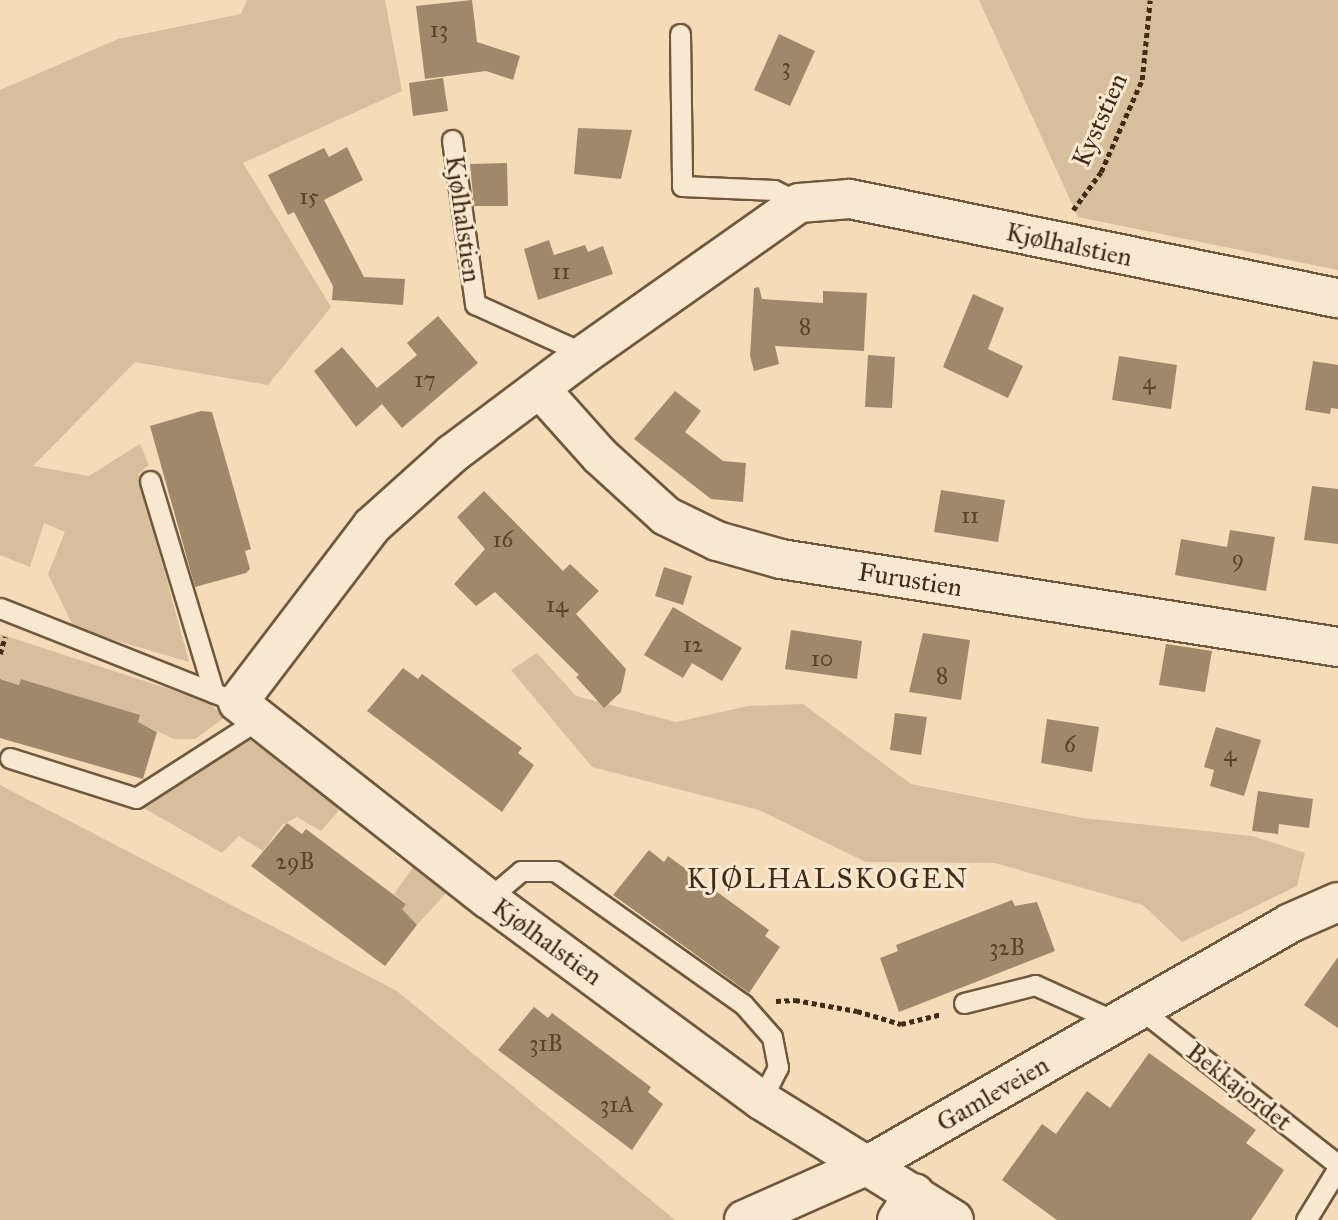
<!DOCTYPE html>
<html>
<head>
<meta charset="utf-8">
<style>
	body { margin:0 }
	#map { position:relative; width:1338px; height:1220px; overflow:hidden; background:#f5dcb8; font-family:"IM FELL Great Primer",serif }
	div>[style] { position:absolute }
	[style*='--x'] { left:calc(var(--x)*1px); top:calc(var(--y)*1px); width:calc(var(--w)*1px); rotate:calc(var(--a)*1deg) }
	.green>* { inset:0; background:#d7be9c }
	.building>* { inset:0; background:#a0886a }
	.path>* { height:4.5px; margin-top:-2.25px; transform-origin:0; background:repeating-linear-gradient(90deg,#432c16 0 5px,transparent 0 8.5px) }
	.roads { filter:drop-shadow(2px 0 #70583e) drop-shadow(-2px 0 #70583e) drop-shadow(0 2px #70583e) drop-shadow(0 -2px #70583e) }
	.lane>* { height:19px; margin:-9.5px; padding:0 9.5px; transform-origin:9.5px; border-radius:9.5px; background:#f8e8d1 }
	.street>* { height:38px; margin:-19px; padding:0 19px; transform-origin:19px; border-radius:19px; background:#f8e8d1 }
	span { translate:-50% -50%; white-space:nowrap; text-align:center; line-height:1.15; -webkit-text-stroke:6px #f8e8d1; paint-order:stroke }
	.number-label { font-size:23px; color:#5a432b }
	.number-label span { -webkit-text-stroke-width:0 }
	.street-label { font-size:26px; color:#432c16 }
	.neighbourhood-label { font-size:28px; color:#432c16; letter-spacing:2px }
</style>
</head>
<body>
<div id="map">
	<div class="green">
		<i style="clip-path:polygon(247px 0,385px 0,402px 91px,243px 163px,331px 307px,268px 385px,135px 362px,33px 466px,89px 476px,140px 444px,149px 465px,138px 474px,189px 662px,74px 628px,48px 574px,65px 532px,44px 523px,30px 567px,0 555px,0 90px,118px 39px,241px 14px)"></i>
		<i style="clip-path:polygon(979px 0,1338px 0,1338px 270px,1078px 217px)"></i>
		<i style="clip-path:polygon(0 634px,209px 702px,224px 718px,195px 739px,174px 739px,138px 722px,139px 715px,22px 679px,19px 685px,2px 679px,0 683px)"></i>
		<i style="clip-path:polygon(537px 653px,576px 696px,676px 722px,748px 706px,803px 704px,911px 784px,1083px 818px,1252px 836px,1305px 853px,1297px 886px,1182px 942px,1143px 905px,995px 863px,866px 862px,759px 810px,592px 767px,511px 670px)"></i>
		<i style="clip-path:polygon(248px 739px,343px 806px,321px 831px,297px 817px,282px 825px,263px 851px,239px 836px,222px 853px,142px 807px)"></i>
		<i style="clip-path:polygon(0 785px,397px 991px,675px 1220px,0 1220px)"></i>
		<i style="clip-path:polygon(416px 863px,449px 890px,417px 925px,402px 909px,406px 903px,394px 894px)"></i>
	</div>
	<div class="building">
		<i style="clip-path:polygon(472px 0,477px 42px,520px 56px,513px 80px,486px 71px,425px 79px,416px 6px)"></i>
		<i style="clip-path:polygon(779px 34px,815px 51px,790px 106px,754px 90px)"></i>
		<i style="clip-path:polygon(443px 78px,448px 111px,413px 116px,409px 83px)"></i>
		<i style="clip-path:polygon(578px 128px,632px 130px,621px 179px,574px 174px)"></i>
		<i style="clip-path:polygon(347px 147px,363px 180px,324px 200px,364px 277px,405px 279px,403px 305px,332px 300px,333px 286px,294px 212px,288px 215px,268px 175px,324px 148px,329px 157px)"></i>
		<i style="clip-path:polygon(507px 163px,508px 206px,474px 206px,470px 164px)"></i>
		<i style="clip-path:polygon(549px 240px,554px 255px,585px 245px,588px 252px,603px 246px,613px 274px,538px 300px,524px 249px)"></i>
		<i style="clip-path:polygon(759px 287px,762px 299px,823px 303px,823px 291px,867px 293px,864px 351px,775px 346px,779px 364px,754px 371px,750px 356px,754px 288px)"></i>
		<i style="clip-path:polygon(973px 294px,1004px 308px,988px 349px,1023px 366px,1008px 398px,943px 367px)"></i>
		<i style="clip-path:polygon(438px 316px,478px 363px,402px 428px,382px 404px,356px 427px,314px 371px,342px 347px,377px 388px,417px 355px,407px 343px)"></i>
		<i style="clip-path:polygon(868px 355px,895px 357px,892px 408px,865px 407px)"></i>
		<i style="clip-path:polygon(1119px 356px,1177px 365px,1171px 409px,1112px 400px)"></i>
		<i style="clip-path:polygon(1313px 361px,1338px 365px,1338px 409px,1331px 408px,1330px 414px,1305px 410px)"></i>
		<i style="clip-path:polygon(675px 391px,701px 411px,685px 432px,723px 461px,746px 463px,743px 502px,711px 499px,634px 439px)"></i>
		<i style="clip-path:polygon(201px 411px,212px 412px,251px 549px,245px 551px,250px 569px,246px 573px,195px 587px,150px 426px)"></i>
		<i style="clip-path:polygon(1312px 486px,1338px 489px,1338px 544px,1304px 540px)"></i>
		<i style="clip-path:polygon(941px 490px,1005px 500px,998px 542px,934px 532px)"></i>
		<i style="clip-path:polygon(484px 491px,563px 571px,570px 564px,599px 591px,576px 614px,626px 669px,621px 692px,604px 708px,576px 677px,579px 675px,495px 592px,476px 606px,454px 584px,485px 549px,457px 517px)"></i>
		<i style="clip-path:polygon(1230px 530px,1275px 537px,1266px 591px,1175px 575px,1181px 539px,1227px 547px)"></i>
		<i style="clip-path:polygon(664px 567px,692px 576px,683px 605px,655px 596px)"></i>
		<i style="clip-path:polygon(673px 607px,742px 648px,722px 681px,692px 663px,683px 678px,644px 655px)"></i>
		<i style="clip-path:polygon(791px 630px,862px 641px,857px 679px,785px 669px)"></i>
		<i style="clip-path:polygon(923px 633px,970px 640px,961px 700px,909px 692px)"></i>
		<i style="clip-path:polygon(1166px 644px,1212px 651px,1205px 692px,1159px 685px)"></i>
		<i style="clip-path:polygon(403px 668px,418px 679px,422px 674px,457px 700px,522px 748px,518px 753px,534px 765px,502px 812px,367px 711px)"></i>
		<i style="clip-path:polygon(0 679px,19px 685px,21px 679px,140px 715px,138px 722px,157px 732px,143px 779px,0 738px)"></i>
		<i style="clip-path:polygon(895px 713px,927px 717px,921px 755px,890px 750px)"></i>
		<i style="clip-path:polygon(1047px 719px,1099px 727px,1092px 772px,1041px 763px)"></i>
		<i style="clip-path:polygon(1216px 727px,1261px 740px,1244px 796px,1210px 786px,1214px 770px,1204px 767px)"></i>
		<i style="clip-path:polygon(1258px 791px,1313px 799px,1309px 828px,1279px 824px,1278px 834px,1252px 831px)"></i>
		<i style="clip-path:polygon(287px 823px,302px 834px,306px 829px,406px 904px,402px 909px,417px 925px,385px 966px,251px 866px)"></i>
		<i style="clip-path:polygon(649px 850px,664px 862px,668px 856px,769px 930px,765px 936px,780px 947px,749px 993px,613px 895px)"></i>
		<i style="clip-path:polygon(1012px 900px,1015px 906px,1037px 902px,1055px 951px,899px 1012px,880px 958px,898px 951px,896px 945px)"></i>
		<i style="clip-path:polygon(1338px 957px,1338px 1028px,1304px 1005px)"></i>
		<i style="clip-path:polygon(534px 1007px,548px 1018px,552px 1013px,651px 1087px,648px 1092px,663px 1104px,632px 1150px,498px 1050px)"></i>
		<i style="clip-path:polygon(1149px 1053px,1256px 1130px,1246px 1143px,1284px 1170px,1251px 1220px,1057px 1220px,1002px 1180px,1042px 1124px,1056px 1134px,1087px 1091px,1110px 1108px)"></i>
	</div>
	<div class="path">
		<i style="--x:1073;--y:210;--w:47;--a:-53.6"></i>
		<i style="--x:1101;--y:172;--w:101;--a:-66"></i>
		<i style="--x:1142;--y:80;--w:80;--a:-84.3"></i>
		<i style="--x:0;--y:654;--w:18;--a:-74"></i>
		<i style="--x:776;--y:1001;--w:19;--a:-3"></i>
		<i style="--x:795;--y:1000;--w:63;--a:10.1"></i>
		<i style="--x:857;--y:1011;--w:46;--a:16.5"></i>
		<i style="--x:901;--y:1024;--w:42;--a:-13.7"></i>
	</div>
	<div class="roads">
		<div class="lane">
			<i style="--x:680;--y:34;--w:152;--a:89.2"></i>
			<i style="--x:682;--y:186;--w:92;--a:2.5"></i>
			<i style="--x:774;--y:190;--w:28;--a:27"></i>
			<i style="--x:452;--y:140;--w:166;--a:82"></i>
			<i style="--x:475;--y:304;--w:121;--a:24.4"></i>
			<i style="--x:150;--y:481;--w:221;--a:73.2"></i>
			<i style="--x:0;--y:608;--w:256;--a:21.6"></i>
			<i style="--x:10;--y:758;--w:132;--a:17.6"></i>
			<i style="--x:136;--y:798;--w:146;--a:-32.7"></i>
			<i style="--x:488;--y:899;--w:43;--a:-40.3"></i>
			<i style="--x:521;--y:871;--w:34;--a:0"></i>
			<i style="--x:555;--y:871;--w:230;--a:35.3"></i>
			<i style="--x:743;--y:1004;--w:44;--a:48.7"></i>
			<i style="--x:772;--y:1037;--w:31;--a:79"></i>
			<i style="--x:778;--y:1067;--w:37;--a:117"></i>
			<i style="--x:964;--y:1003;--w:73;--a:-14.2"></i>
			<i style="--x:1035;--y:985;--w:90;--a:24.3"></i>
			<i style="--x:1140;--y:1009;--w:252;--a:38.2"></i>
			<i style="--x:1306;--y:1220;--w:61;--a:-58.4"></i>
		</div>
		<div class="street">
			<i style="--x:541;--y:390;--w:89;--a:48.2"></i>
			<i style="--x:600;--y:456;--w:89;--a:42.3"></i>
			<i style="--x:666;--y:516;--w:57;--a:26.1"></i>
			<i style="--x:717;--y:541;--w:66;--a:15.7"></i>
			<i style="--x:781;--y:559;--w:564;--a:8.98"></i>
			<i style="--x:744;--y:1220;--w:136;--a:-23.9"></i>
			<i style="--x:868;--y:1165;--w:486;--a:-29.8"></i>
			<i style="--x:1290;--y:923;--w:52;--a:-23.6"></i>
			<i style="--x:897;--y:1220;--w:32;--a:-56"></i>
			<i style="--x:954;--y:1220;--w:227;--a:-148.1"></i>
			<i style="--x:761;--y:1100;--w:339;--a:-143.6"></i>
			<i style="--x:488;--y:899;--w:318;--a:-141.8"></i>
			<i style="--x:238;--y:702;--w:221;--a:-52.7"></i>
			<i style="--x:372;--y:526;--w:108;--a:-42"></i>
			<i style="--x:452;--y:454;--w:166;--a:-36.9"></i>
			<i style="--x:585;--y:354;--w:262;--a:-35.2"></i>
			<i style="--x:799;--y:203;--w:51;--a:-4.5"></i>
			<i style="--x:850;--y:199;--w:498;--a:11.5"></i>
		</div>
	</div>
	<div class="number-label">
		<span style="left:439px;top:29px">13</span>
		<span style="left:786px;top:66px">3</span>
		<span style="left:309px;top:196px">15</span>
		<span style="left:561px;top:271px">11</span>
		<span style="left:805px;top:326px">8</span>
		<span style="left:425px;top:379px">17</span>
		<span style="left:1149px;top:381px">4</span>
		<span style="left:970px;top:515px">11</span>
		<span style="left:503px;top:539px">16</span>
		<span style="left:1238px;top:558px">9</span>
		<span style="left:557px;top:604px">14</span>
		<span style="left:693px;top:644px">12</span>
		<span style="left:822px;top:658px">10</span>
		<span style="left:942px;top:675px">8</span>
		<span style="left:1070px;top:744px">6</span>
		<span style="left:1230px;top:753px">4</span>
		<span style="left:295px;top:861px">29B</span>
		<span style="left:1007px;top:947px">32B</span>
		<span style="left:546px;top:1043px">31B</span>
		<span style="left:617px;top:1104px">31A</span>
	</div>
	<div class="street-label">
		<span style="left:1100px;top:120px;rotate:-66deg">Kyststien</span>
		<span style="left:463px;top:219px;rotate:82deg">Kjølhalstien</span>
		<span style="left:1069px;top:245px;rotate:12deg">Kjølhalstien</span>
		<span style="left:910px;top:580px;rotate:9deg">Furustien</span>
		<span style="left:547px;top:942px;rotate:36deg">Kjølhalstien</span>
		<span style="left:1239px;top:1087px;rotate:38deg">Bekkajordet</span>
		<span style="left:993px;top:1094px;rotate:-30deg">Gamleveien</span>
	</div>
	<div class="neighbourhood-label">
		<span style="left:828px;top:879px">KJØLHALSKOGEN</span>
	</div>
</div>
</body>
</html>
